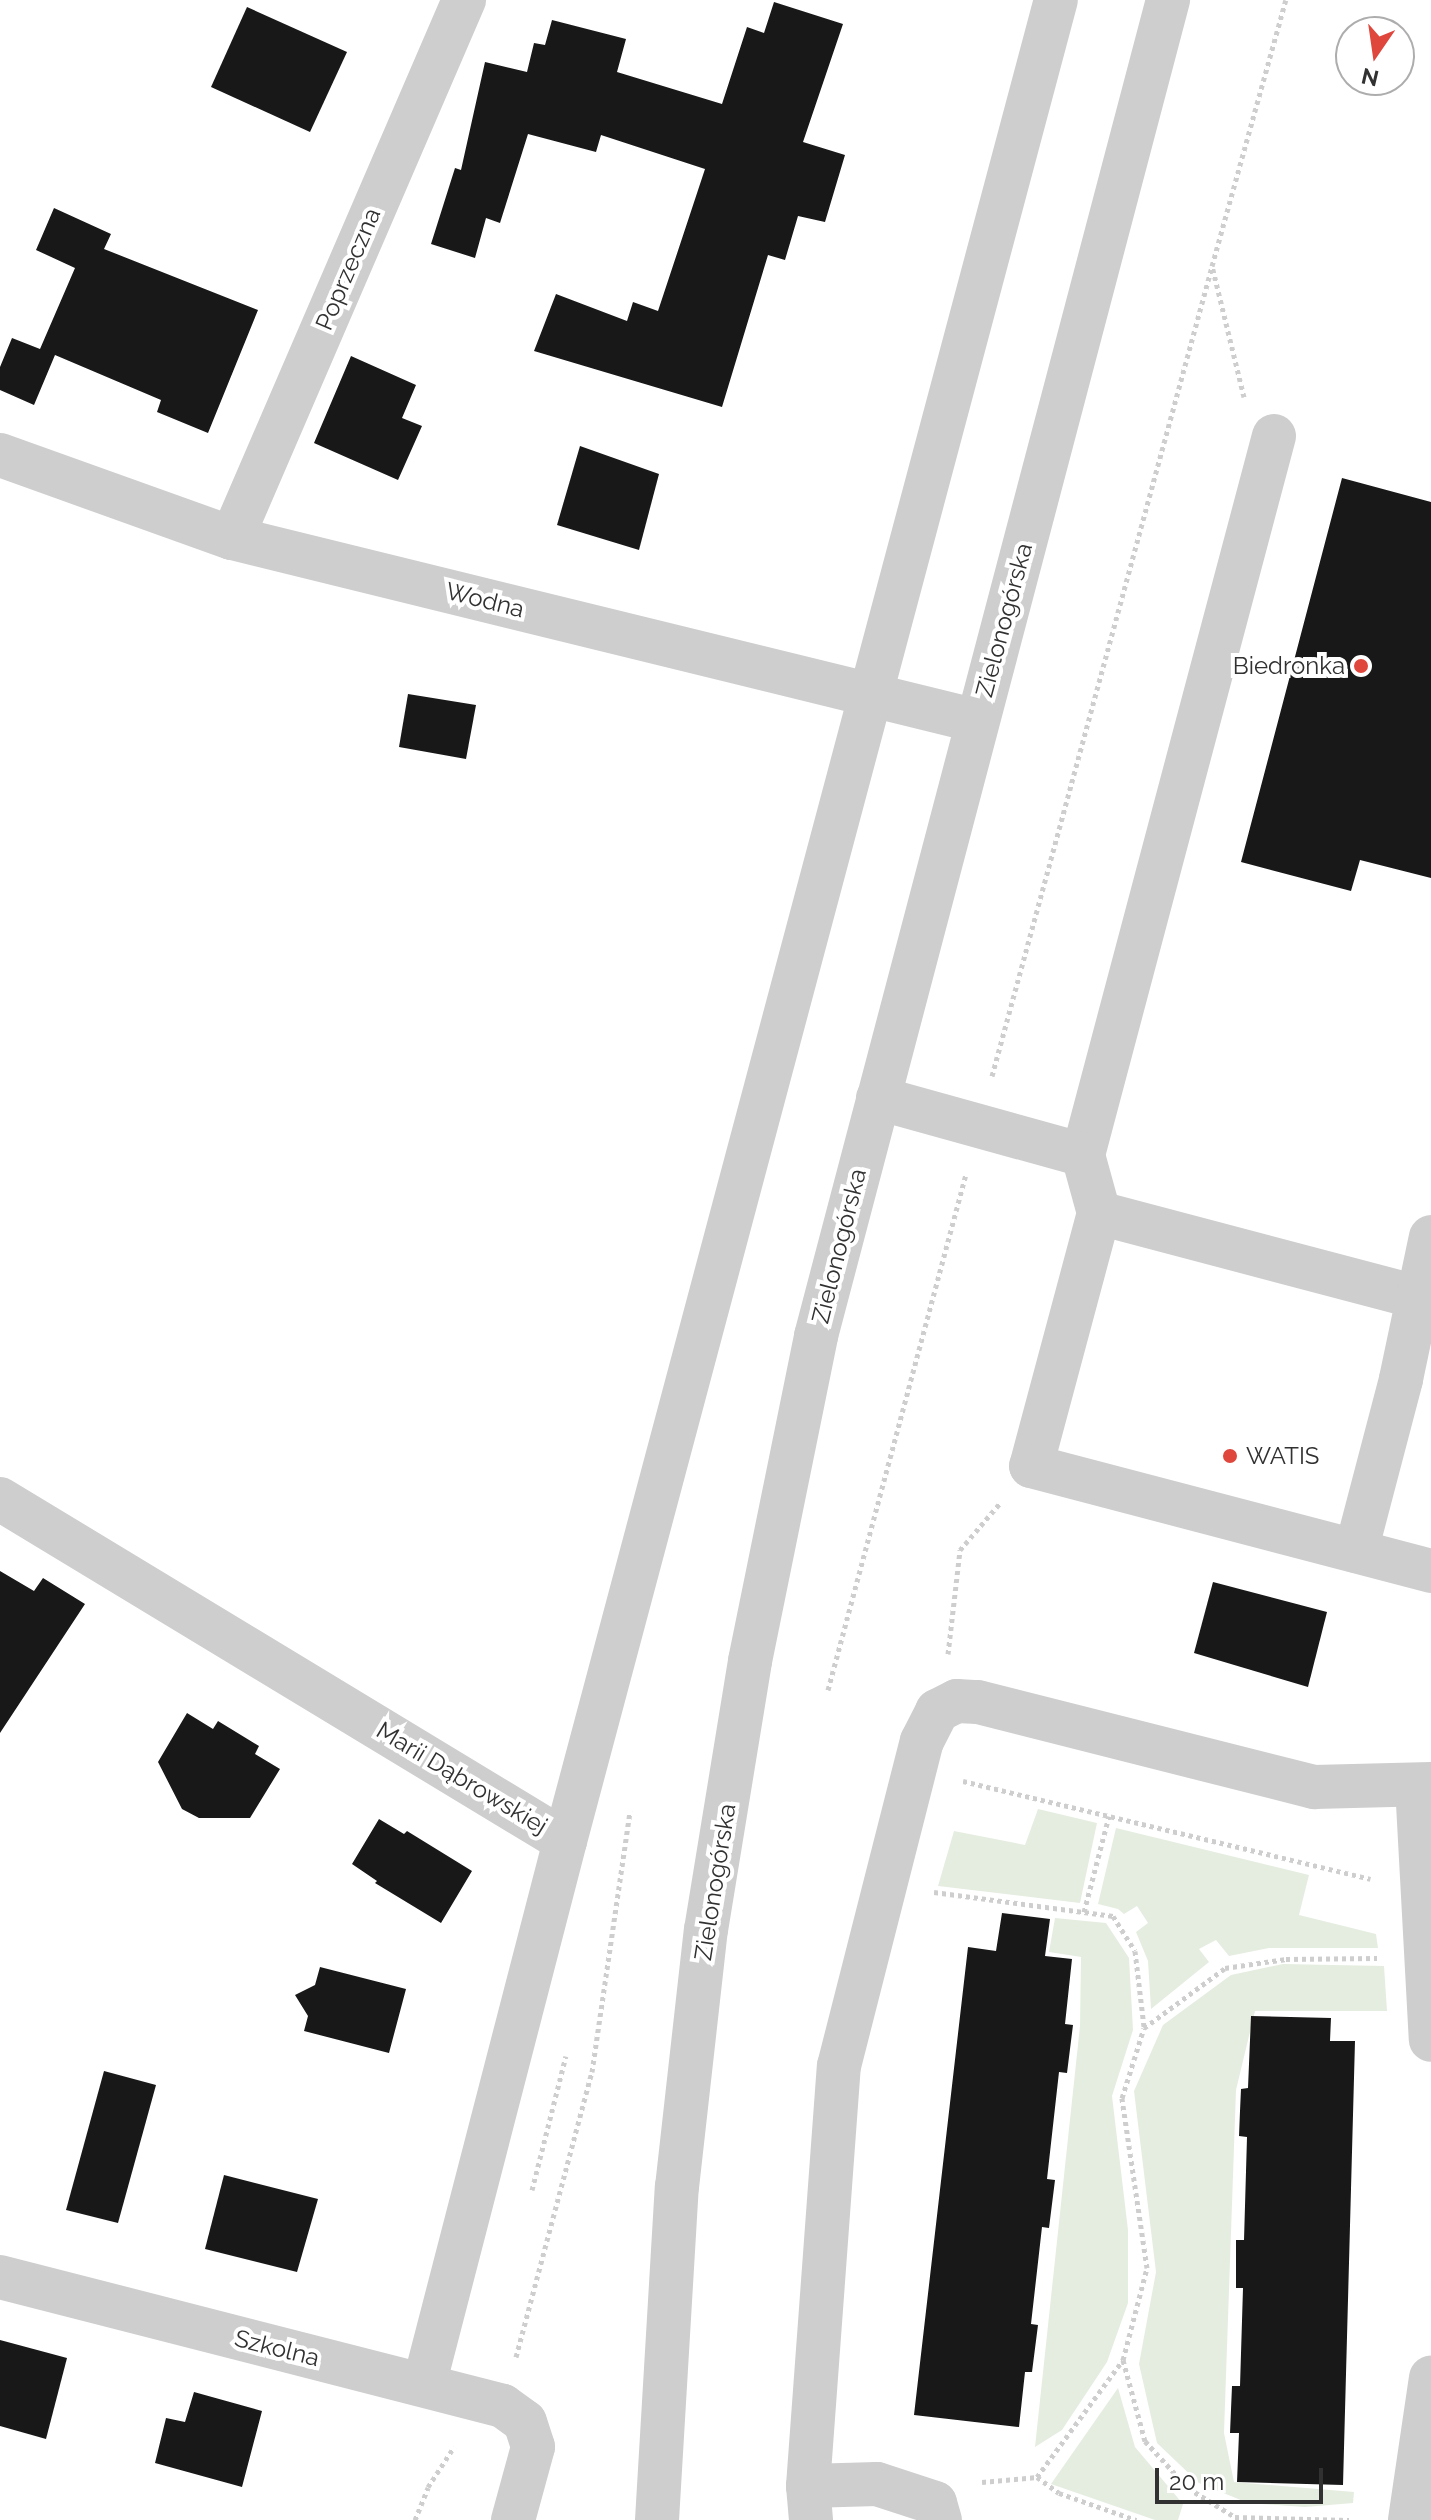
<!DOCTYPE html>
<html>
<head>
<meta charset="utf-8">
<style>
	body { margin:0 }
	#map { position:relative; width:1431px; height:2520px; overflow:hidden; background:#fff; font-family:Raleway,sans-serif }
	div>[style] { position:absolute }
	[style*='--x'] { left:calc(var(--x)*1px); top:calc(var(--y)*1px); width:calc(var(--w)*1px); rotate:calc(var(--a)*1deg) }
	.green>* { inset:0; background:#e5ede0 }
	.building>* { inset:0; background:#181818 }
	.path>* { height:5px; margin-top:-2.5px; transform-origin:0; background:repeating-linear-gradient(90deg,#cecece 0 4px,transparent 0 8px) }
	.minor>* { height:44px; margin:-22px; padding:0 22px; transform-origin:22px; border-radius:22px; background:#cecece }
	.dots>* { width:22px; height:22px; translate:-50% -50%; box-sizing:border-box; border:4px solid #fff; border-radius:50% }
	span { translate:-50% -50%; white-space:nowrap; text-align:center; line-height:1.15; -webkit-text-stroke:8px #fff; paint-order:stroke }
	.street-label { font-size:24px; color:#313131 }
	.poi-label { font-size:24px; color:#313131 }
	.right { translate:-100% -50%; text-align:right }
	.left { translate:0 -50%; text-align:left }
	.north { position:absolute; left:1335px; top:16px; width:80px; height:80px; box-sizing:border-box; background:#fff; border:2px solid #adadad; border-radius:50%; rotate:193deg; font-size:22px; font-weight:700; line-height:32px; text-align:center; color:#313131 }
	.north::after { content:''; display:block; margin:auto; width:28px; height:36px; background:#df463c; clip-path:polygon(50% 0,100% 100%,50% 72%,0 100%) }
	.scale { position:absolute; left:1155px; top:2468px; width:168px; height:36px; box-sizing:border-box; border:4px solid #313131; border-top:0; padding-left:10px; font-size:24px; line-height:28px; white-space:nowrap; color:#313131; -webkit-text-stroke:6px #fff; paint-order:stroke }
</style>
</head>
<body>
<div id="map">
	<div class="green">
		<i style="clip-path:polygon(1038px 1809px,1097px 1823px,1080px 1903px,938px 1886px,954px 1831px,1025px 1845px)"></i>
		<i style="clip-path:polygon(1116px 1828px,1309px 1875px,1299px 1915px,1376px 1934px,1378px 1948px,1269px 1948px,1229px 1956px,1216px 1940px,1199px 1949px,1209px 1962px,1151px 2009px,1148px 1961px,1136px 1932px,1148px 1923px,1137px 1906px,1124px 1914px,1118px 1909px,1098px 1904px)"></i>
		<i style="clip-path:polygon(1055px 1918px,1106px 1923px,1129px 1958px,1133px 2030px,1112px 2096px,1128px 2230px,1128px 2303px,1107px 2362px,1062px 2430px,1035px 2447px,1080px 2026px,1081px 1957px,1049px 1952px)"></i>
		<i style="clip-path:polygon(1283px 1964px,1384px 1966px,1387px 2011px,1255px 2011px,1236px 2090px,1224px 2433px,1234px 2482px,1354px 2492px,1353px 2503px,1305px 2507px,1248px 2503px,1199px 2483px,1157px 2443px,1139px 2364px,1156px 2272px,1134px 2091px,1163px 2025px,1231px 1975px)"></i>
		<i style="clip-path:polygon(1118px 2388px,1135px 2447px,1183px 2504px,1178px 2520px,1155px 2520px,1051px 2484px)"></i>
	</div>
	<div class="building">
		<i style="clip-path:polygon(774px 2px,843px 24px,803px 142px,845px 155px,825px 222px,798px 216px,785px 260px,768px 255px,722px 407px,534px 351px,556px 294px,627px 321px,633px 302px,658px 311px,705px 169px,601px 135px,596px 152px,528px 134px,500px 223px,486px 218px,475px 258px,431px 244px,455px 168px,461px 170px,485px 62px,527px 72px,534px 43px,545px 45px,552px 20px,626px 39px,617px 72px,722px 104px,747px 27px,764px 33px)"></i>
		<i style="clip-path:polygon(247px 7px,347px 52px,310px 132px,211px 87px)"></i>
		<i style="clip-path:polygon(54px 208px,111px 234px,104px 249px,258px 310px,208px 433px,157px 412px,161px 400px,55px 355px,34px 405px,0 390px,0 367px,12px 338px,40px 349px,75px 268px,36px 250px)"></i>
		<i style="clip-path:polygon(351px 356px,416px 385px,402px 418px,422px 426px,398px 480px,314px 443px)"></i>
		<i style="clip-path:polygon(580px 446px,659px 474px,639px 550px,557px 525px)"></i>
		<i style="clip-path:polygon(1342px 478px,1431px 502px,1431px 878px,1360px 860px,1351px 891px,1241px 862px)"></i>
		<i style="clip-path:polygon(408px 694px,476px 705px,466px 759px,399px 747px)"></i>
		<i style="clip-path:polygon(0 1571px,34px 1591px,43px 1578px,85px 1604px,0 1733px)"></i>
		<i style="clip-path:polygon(1213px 1582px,1327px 1612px,1308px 1687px,1194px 1653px)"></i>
		<i style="clip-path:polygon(187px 1713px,213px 1729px,218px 1721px,259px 1746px,255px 1754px,280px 1769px,250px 1818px,199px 1818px,182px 1809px,158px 1762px)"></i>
		<i style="clip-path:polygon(379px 1819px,404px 1834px,407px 1831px,472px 1871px,441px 1923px,375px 1883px,377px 1881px,352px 1864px)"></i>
		<i style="clip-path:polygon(1002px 1913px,1050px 1919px,1045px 1956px,1072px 1959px,1065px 2024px,1073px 2025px,1067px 2073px,1059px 2072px,1047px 2179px,1055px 2180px,1049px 2228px,1042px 2227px,1031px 2324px,1038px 2325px,1032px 2372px,1025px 2372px,1019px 2427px,914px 2415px,968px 1947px,996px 1951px)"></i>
		<i style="clip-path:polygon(320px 1967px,406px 1989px,389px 2053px,304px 2031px,308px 2016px,295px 1995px,315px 1985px)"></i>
		<i style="clip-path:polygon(1251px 2016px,1331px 2018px,1330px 2041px,1355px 2041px,1343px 2485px,1237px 2482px,1239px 2433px,1230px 2433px,1232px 2386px,1240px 2386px,1243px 2288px,1236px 2288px,1236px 2240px,1244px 2240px,1247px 2137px,1239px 2136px,1240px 2111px,1241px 2089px,1248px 2088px)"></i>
		<i style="clip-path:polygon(104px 2071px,156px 2085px,118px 2223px,66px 2210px)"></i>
		<i style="clip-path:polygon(224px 2175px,318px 2199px,297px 2272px,205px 2249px)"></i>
		<i style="clip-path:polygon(0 2340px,67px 2358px,46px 2439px,0 2426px)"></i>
		<i style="clip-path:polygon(194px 2392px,262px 2411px,242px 2487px,155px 2463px,166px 2418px,185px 2422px)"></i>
	</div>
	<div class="path">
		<i style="--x:1244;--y:397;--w:135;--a:-103.7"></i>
		<i style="--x:1212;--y:266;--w:276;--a:-74.5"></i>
		<i style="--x:992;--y:1076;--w:839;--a:-74.8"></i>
		<i style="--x:948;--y:1654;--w:105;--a:-83.4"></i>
		<i style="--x:960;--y:1550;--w:62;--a:-49.6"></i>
		<i style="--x:828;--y:1690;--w:534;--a:-75.03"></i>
		<i style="--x:963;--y:1781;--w:419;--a:13.5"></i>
		<i style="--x:934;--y:1892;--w:181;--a:7.6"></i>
		<i style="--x:1113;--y:1916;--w:41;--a:57.8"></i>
		<i style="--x:1135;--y:1951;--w:77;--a:83.2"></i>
		<i style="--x:1084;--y:1912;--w:99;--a:-75.4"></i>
		<i style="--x:532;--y:2190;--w:138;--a:-75.8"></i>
		<i style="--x:516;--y:2357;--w:295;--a:-75.1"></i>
		<i style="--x:592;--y:2072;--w:264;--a:-81.7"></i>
		<i style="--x:1123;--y:2360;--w:84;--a:74.8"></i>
		<i style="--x:1145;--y:2441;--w:64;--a:47.5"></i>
		<i style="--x:1188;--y:2488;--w:55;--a:31.7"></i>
		<i style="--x:1235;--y:2517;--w:114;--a:1.5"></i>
		<i style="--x:1037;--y:2477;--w:27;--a:36"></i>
		<i style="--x:1059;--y:2493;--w:82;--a:19.3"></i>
		<i style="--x:982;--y:2482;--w:55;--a:-5.2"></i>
		<i style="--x:1037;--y:2477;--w:145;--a:-53.7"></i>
		<i style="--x:1123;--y:2360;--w:95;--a:-75.4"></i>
		<i style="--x:1147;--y:2268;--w:172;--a:-98.4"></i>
		<i style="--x:1122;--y:2098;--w:73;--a:-72.6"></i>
		<i style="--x:1144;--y:2028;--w:101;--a:-36.5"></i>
		<i style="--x:1225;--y:1968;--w:62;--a:-8.4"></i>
		<i style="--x:1286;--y:1959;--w:91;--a:-0.6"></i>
		<i style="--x:415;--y:2520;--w:35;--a:-68"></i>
		<i style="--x:428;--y:2487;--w:48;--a:-57"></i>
	</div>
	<div class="minor">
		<i style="--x:1274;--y:436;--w:744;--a:104.88"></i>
		<i style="--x:1083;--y:1155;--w:60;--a:74.6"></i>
		<i style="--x:1099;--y:1213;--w:262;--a:105"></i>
		<i style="--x:1031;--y:1466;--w:414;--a:14.7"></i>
		<i style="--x:0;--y:455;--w:246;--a:19.7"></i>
		<i style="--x:232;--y:538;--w:767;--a:13.8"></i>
		<i style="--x:232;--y:538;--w:586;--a:-66.67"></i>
		<i style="--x:878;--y:1098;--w:213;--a:15.5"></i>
		<i style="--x:1099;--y:1213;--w:330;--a:14.8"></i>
		<i style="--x:0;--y:1499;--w:660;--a:31.19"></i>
		<i style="--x:565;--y:1841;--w:562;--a:104.53"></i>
		<i style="--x:1356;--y:1551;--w:178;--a:-75.3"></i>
		<i style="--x:1401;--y:1379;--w:145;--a:-78.1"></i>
		<i style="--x:1417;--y:1785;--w:255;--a:86.9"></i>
		<i style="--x:565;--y:1841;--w:1905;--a:-75.07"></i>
		<i style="--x:0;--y:2277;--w:519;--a:14.38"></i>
		<i style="--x:503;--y:2406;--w:27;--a:36"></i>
		<i style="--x:525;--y:2422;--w:26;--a:72"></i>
		<i style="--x:533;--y:2447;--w:76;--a:105.3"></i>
		<i style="--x:808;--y:2486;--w:69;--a:-1.7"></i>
		<i style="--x:877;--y:2484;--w:61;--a:18.1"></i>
		<i style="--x:935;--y:2503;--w:18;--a:74"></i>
		<i style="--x:657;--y:2520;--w:334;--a:-86.6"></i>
		<i style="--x:677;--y:2187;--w:259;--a:-83.6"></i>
		<i style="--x:706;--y:1930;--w:273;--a:-80.7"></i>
		<i style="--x:750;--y:1661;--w:332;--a:-78.5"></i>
		<i style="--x:816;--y:1336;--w:1382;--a:-75.24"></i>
		<i style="--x:811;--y:2520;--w:34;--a:-95"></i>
		<i style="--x:808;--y:2486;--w:421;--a:-85.8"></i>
		<i style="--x:839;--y:2066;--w:335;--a:-75.7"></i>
		<i style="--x:922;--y:1741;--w:34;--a:-63"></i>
		<i style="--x:937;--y:1711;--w:22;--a:-27"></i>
		<i style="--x:957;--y:1701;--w:21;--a:3"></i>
		<i style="--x:978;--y:1702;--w:347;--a:14.2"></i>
		<i style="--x:1314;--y:1787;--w:117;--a:-1.5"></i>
		<i style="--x:1410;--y:2520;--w:144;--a:-81.6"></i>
	</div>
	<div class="dots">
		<i style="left:1361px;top:666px;background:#df463c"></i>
		<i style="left:1230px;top:1456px;background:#df463c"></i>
	</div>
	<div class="street-label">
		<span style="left:348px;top:269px;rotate:-67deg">Poprzeczna</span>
		<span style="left:485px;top:600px;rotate:14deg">Wodna</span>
		<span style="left:1004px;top:620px;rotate:-75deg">Zielonogórska</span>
		<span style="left:839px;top:1246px;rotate:-76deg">Zielonogórska</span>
		<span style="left:462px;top:1778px;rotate:31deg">Marii Dąbrowskiej</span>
		<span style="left:715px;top:1882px;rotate:-81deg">Zielonogórska</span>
		<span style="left:277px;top:2348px;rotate:14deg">Szkolna</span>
	</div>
	<div class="poi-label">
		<span class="right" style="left:1345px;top:666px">Biedronka</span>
		<span class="left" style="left:1246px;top:1456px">WATIS</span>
	</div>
	<div class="north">N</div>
	<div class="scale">20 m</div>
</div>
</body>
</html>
